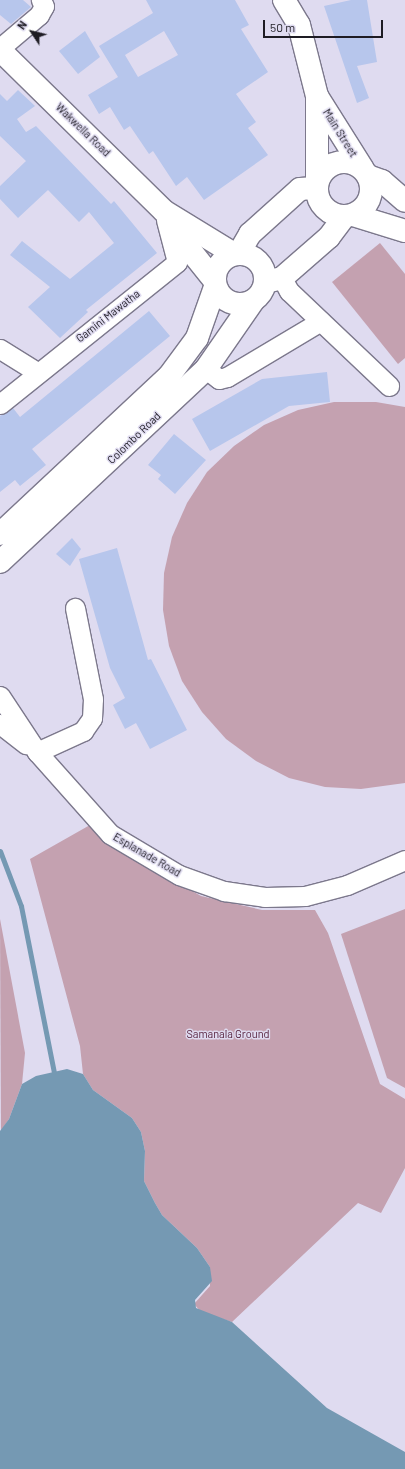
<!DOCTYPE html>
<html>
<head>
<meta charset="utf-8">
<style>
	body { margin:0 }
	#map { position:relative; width:405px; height:1469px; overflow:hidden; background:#dfdbf0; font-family:Barlow,sans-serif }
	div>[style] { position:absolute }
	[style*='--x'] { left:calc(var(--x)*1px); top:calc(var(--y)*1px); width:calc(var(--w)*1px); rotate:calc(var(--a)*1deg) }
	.green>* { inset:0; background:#c4a1b0 }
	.water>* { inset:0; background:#7599b3 }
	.stream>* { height:5px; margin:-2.5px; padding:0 2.5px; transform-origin:2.5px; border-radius:2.5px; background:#7599b3 }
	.building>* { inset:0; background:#b7c6ec }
	.roads { filter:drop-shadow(1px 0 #7c788c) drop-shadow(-1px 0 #7c788c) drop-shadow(0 1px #7c788c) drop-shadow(0 -1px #7c788c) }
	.minor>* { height:19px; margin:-9.5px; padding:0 9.5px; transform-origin:9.5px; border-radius:9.5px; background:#fff }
	.major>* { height:22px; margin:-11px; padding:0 11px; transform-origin:11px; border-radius:11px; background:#fff }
	.highway>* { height:22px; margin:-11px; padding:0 11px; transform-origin:11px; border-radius:11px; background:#fff }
	.highway>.ring { margin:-11px; padding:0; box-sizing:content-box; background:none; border:22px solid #fff; border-radius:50% }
	span { translate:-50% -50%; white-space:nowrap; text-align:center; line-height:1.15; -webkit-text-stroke:3px #dfdbf0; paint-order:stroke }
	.street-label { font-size:11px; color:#1e1c24 }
	.park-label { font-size:11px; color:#56213d }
	.north { position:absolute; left:12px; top:12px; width:40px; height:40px; -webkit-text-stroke:3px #dfdbf0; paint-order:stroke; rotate:305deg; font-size:11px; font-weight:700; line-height:16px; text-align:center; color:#1e1c24 }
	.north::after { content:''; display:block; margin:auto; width:14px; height:18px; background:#1e1c24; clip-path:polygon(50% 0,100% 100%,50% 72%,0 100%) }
	.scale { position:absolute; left:263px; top:20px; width:120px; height:18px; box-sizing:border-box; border:2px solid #1e1c24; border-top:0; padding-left:5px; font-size:12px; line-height:14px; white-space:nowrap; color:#1e1c24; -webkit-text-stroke:3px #dfdbf0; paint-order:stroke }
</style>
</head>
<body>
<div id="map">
	<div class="green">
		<i style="clip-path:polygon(380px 243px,405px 274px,405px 358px,398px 364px,332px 282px)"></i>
		<i style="clip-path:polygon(334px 402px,376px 402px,405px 407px,405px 783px,361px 789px,325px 787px,289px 778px,256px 761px,226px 739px,202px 712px,182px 681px,169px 646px,163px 610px,164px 573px,172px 537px,187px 503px,207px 472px,234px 446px,264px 425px,298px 410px)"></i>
		<i style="clip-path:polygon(90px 825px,148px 866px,201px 896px,262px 910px,315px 910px,328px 933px,380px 1084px,405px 1099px,405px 1168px,381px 1213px,358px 1203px,232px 1322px,201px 1312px,194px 1304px,210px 1286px,210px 1267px,197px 1248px,162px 1215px,155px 1203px,144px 1181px,145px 1151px,141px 1132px,132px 1118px,93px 1090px,83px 1074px,80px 1046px,30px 859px)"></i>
		<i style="clip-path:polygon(405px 909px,405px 1088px,387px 1078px,341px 934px)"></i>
		<i style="clip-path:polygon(0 919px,25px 1053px,22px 1084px,9px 1119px,1px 1131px)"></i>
	</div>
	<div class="water">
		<i style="clip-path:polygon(67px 1069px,83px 1074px,93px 1090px,132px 1118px,141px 1132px,145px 1151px,144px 1181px,155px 1203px,162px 1215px,197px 1248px,210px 1267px,212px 1281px,195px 1300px,196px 1308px,232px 1322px,327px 1408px,405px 1452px,405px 1469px,0 1469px,0 1131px,9px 1119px,22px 1084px,36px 1076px)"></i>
	</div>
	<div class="stream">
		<i style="--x:0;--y:851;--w:59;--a:69.1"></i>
		<i style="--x:21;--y:906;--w:169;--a:78.8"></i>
	</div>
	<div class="building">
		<i style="clip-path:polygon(0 0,23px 0,31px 7px,11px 24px,0 15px)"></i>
		<i style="clip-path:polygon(evenodd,146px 0,235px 0,249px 25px,241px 29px,268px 72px,236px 94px,256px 122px,248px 128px,268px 155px,204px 200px,187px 177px,176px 186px,153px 151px,149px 154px,130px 126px,124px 130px,110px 107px,99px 114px,88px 95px,118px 77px,99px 46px,153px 13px,146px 0,164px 31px,178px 55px,138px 77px,125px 55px,164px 31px)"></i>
		<i style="clip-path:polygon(351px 0,367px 0,377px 62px,357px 66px,369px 98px,357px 103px,324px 6px)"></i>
		<i style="clip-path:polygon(85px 31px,100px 57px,78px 74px,59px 51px)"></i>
		<i style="clip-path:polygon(18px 90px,35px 106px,17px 119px,26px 132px,36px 126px,111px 204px,114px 201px,157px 253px,86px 310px,88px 312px,60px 338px,28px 307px,50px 287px,10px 255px,22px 241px,70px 279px,114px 243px,89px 212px,79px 222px,48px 190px,18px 218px,0 199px,0 186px,26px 161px,0 136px,0 94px,7px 101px)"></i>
		<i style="clip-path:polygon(149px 311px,170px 336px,32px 449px,46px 465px,20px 486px,15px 480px,0 492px,0 416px,13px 408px,20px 417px)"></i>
		<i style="clip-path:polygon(327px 372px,330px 402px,289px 406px,210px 451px,192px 419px,262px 379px)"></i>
		<i style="clip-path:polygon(174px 434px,206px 460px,175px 494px,158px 479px,161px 475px,148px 465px)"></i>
		<i style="clip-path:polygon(72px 538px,81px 549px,70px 566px,56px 554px)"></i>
		<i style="clip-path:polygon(117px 548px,148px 660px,151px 659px,187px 730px,150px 749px,136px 723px,125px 729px,113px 705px,125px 698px,110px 668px,79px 559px)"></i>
	</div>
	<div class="roads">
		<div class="minor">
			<i style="--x:0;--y:48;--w:51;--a:-40.2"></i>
			<i style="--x:39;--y:15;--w:10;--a:-61"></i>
			<i style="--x:44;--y:6;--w:7;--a:-117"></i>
			<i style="--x:282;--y:278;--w:15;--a:62"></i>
			<i style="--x:289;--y:291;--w:138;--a:43.5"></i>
			<i style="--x:0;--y:349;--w:44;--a:31.9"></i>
			<i style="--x:206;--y:369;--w:16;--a:38"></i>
			<i style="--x:219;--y:379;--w:8;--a:-14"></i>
			<i style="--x:227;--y:377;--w:109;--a:-30.8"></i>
			<i style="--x:0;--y:404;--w:227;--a:-38.7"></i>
			<i style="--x:177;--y:262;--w:43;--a:-104.7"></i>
			<i style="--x:0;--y:696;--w:67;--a:56.5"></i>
			<i style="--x:37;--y:752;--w:110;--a:48.3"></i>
			<i style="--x:110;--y:834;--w:80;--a:30.7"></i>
			<i style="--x:179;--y:875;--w:48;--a:19.6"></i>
			<i style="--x:224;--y:891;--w:41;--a:8.3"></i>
			<i style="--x:265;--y:897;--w:40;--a:-1.4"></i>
			<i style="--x:305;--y:896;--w:43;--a:-14.7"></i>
			<i style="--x:347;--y:885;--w:63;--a:-23.3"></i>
			<i style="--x:0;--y:724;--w:33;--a:38"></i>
			<i style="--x:37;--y:752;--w:51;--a:-24.5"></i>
			<i style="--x:83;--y:731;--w:16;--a:-55"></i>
			<i style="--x:92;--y:718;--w:19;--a:-87"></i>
			<i style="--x:93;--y:699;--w:93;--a:-101.2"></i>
		</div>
		<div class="major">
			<i style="--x:0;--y:50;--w:230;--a:44.5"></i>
			<i style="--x:164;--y:211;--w:82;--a:31.6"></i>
			<i style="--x:368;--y:176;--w:15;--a:20"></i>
			<i style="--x:382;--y:181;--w:30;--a:41"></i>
			<i style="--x:167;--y:215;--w:29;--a:59"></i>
			<i style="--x:182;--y:240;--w:51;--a:51.3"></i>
			<i style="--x:353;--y:215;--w:54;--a:17.1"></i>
		</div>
		<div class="highway">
			<i style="--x:284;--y:0;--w:29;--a:59"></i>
			<i style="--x:299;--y:25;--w:73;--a:75.8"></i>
			<i style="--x:317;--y:96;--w:86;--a:57.8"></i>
			<i style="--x:317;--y:96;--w:86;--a:90"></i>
			<i class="ring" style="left:317px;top:162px;width:32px;height:32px"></i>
			<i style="--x:239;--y:253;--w:22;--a:-60"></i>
			<i style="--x:250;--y:234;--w:67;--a:-42"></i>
			<i style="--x:300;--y:189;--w:16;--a:-4"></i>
			<i class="ring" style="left:215px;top:254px;width:28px;height:28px"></i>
			<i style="--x:265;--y:282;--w:17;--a:-13"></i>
			<i style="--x:282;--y:278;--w:62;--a:-41.1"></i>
			<i style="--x:329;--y:237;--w:26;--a:-53"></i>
			<i style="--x:0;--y:534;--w:231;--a:-43.1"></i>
			<i style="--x:169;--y:376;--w:47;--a:-53.6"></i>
			<i style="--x:197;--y:338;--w:54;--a:-70.6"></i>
			<i style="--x:0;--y:562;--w:282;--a:-43.1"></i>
			<i style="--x:206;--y:369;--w:83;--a:-55.3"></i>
		</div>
	</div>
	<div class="street-label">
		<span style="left:83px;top:130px;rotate:44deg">Wakwella Road</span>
		<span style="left:340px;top:133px;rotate:58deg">Main Street</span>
		<span style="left:108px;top:316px;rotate:-38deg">Gamini Mawatha</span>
		<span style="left:134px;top:438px;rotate:-44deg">Colombo Road</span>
		<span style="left:147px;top:855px;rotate:30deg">Esplanade Road</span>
	</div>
	<div class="park-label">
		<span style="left:228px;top:1034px">Samanala Ground</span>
	</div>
	<div class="north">N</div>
	<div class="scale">50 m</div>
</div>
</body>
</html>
